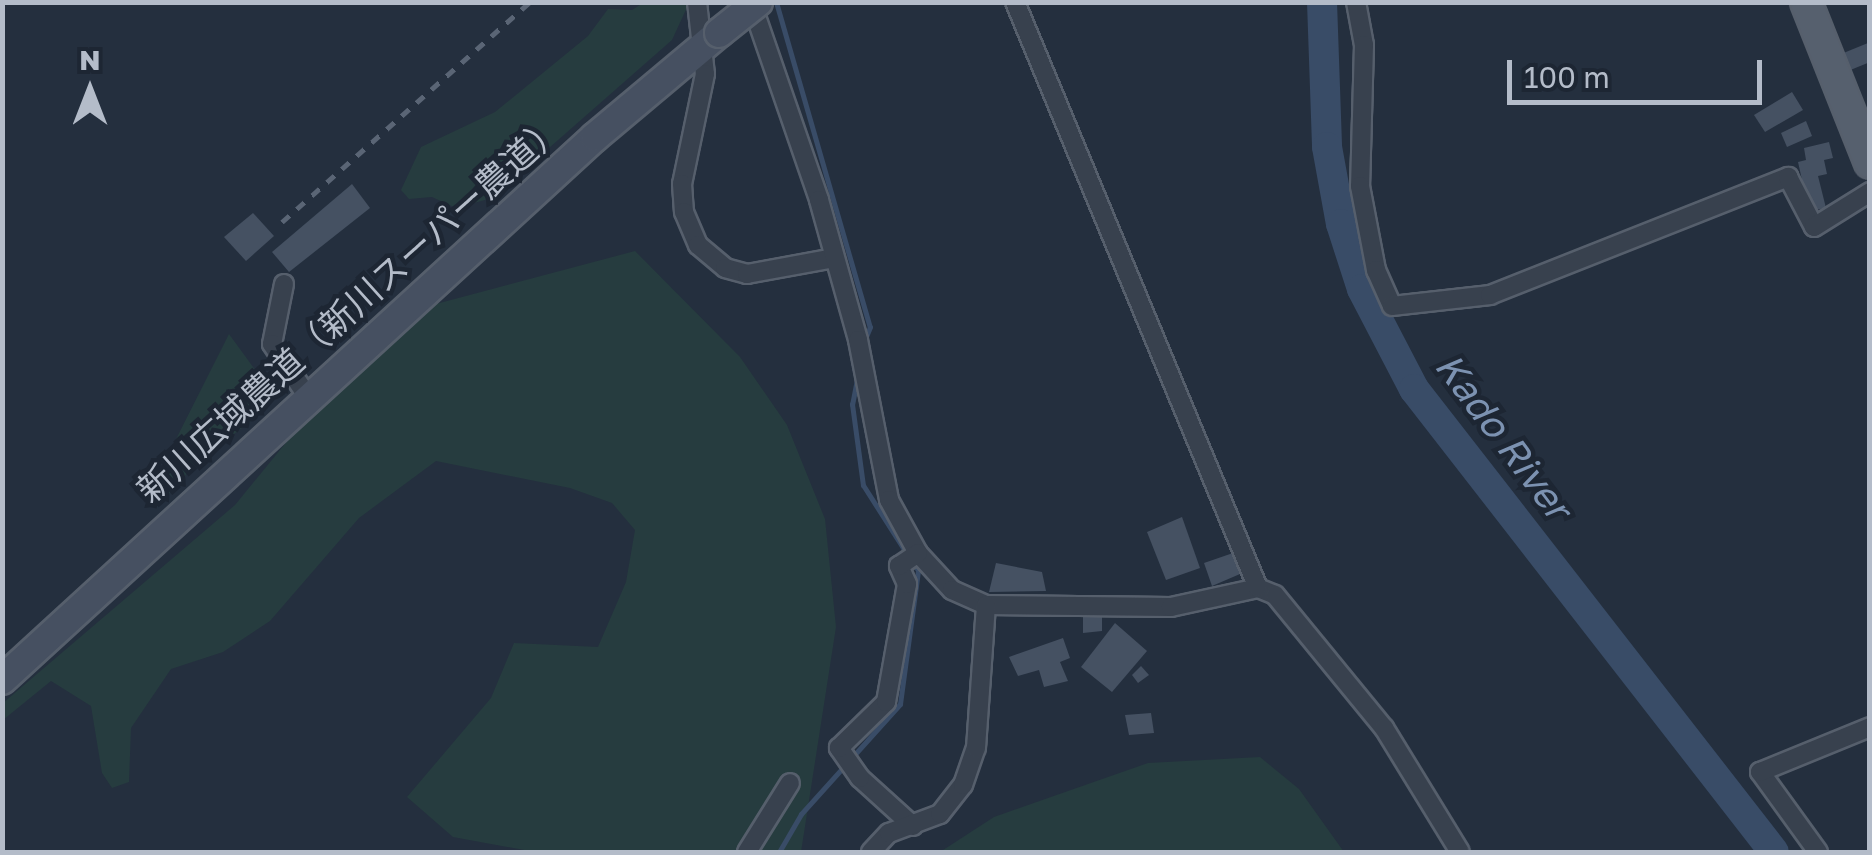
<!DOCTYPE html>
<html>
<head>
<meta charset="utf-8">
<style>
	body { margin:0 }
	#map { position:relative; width:1872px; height:855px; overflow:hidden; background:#242f3e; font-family:"Golos Text","Noto Sans JP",sans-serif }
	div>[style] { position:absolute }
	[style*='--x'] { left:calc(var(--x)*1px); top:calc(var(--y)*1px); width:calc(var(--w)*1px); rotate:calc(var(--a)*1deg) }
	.green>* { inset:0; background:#263c3f }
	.stream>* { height:5px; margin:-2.5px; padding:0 2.5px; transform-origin:2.5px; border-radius:2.5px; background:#394c67 }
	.river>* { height:30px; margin:-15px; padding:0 15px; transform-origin:15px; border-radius:15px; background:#394c67 }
	.building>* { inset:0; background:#455162 }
	.roads { filter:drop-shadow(2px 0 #565f6c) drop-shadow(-2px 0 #565f6c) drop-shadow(0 2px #565f6c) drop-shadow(0 -2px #565f6c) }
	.street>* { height:18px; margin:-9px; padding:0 9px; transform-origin:9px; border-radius:9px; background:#38414e }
	.secondary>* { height:28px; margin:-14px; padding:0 14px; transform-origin:14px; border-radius:14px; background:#465061 }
	.primary>* { height:30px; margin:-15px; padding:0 15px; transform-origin:15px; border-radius:15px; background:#56606e }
	.rail>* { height:5px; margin-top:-2.5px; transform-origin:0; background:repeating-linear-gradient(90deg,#5a6575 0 10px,transparent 0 20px) }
	.bridges { filter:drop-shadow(2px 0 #565f6c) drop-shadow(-2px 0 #565f6c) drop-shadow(0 2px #565f6c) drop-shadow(0 -2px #565f6c) }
	.secondary-bridge>* { height:28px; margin:-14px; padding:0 14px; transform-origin:14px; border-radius:14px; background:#465061 }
	span { translate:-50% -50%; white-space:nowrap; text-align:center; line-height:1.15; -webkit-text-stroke:9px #1d2633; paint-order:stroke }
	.street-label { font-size:35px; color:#b4bcc9 }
	.water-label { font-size:38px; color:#7c92b1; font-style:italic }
	.frame { position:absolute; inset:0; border:5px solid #b4bcc9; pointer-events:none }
	.north { position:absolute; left:40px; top:40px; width:100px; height:100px; -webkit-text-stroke:8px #1d2633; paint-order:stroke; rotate:0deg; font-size:28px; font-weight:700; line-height:40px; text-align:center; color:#b4bcc9 }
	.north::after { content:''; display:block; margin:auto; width:35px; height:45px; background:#b4bcc9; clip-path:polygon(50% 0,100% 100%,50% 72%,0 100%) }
	.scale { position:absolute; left:1507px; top:60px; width:255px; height:45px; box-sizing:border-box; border:5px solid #b4bcc9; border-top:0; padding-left:12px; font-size:30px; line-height:35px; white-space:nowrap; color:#b4bcc9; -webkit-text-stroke:8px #1d2633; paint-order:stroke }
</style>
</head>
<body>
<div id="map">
	<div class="green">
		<i style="clip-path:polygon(643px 3px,689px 3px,672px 40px,492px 198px,456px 208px,432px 197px,409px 199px,401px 190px,421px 147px,495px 112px,588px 36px,608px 9px,632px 10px)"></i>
		<i style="clip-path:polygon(635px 251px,740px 357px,787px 425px,825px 519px,836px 627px,801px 852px,535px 852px,453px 837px,407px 797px,491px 698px,514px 643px,598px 647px,626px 582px,635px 530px,612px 503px,570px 488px,436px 461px,359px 518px,270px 621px,223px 652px,171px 669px,131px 728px,129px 782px,112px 788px,102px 773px,91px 706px,51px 681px,3px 720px,3px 703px,235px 505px,325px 395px,436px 304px)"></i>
		<i style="clip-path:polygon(229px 334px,256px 371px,258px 416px,199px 460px,168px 495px,167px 457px)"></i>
		<i style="clip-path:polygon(1260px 757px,1299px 789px,1344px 852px,940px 852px,994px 817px,1148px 763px)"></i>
	</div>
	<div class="stream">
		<i style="--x:776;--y:2;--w:338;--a:73.9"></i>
		<i style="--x:870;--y:327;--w:13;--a:113"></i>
		<i style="--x:858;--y:374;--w:31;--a:101"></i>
		<i style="--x:852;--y:404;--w:82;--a:82.3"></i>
		<i style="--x:863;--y:485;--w:82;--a:57.5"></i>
		<i style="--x:779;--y:852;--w:44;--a:-59.9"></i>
		<i style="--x:801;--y:814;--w:148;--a:-48"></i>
		<i style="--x:900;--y:704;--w:135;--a:-82.3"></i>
		<i style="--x:918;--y:570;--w:9;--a:-126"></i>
	</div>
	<div class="river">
		<i style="--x:1322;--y:2;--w:145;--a:88"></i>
		<i style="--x:1327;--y:147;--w:78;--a:79.7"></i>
		<i style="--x:1341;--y:224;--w:68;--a:72.1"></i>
		<i style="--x:1362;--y:289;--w:113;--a:62.5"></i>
		<i style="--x:1414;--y:389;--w:586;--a:52.13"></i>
	</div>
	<div class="building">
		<i style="clip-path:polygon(1868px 43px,1870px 62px,1848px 71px,1841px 54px)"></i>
		<i style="clip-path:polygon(1792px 92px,1803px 110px,1765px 132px,1754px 115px)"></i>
		<i style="clip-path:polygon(1806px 121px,1812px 136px,1787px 147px,1781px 133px)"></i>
		<i style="clip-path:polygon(1829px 142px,1833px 158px,1824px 160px,1827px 174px,1818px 176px,1826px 208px,1809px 211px,1798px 162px,1806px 160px,1804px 148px)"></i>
		<i style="clip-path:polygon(352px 184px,370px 208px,289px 272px,272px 252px)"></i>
		<i style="clip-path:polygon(253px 213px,274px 236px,246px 261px,224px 237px)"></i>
		<i style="clip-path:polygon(1182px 517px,1200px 568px,1166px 580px,1147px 532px)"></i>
		<i style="clip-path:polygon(1233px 553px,1240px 574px,1212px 586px,1204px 563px)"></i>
		<i style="clip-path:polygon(996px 563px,1042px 572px,1046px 591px,989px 592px)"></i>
		<i style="clip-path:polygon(1083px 617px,1102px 617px,1102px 631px,1083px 633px)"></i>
		<i style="clip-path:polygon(1115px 623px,1147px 651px,1112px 692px,1081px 667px)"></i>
		<i style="clip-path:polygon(1063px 638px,1070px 658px,1060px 662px,1068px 681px,1044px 687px,1039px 670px,1018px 676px,1009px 657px)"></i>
		<i style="clip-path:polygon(1141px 666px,1149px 675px,1138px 683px,1132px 675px)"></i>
		<i style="clip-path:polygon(1151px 713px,1154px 733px,1129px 735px,1125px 715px)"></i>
	</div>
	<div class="roads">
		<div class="street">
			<i style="--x:697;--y:2;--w:72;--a:83.7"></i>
			<i style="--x:705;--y:74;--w:112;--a:101.8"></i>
			<i style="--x:682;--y:184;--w:28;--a:86"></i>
			<i style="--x:684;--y:212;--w:36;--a:67"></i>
			<i style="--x:698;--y:245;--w:35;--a:40"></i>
			<i style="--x:725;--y:268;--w:23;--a:15"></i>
			<i style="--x:747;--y:274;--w:88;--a:-10.4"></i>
			<i style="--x:751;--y:2;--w:209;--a:71"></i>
			<i style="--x:819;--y:200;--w:145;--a:74.4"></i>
			<i style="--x:858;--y:340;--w:163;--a:79"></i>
			<i style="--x:889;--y:500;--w:60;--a:61.3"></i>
			<i style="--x:918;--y:553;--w:50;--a:47.4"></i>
			<i style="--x:952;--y:590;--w:37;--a:24"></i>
			<i style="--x:986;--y:605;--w:185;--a:0.6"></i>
			<i style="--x:1171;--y:607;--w:89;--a:-12.3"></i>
			<i style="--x:1258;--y:588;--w:18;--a:22"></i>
			<i style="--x:1275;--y:595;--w:172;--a:50.7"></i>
			<i style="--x:1384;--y:728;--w:145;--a:58.5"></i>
			<i style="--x:1015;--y:2;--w:634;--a:67.48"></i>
			<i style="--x:1356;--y:2;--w:44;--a:79.5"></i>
			<i style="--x:1364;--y:45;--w:141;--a:91.6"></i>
			<i style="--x:1360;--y:186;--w:86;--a:79.2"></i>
			<i style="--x:1376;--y:270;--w:39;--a:66"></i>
			<i style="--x:1392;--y:306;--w:99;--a:-6.4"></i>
			<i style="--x:1490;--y:295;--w:321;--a:-21.6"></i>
			<i style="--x:1788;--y:177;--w:56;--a:62.5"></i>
			<i style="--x:1814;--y:227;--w:66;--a:-32"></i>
			<i style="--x:284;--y:284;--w:61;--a:101.3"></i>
			<i style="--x:272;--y:344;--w:64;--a:55.8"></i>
			<i style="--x:913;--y:826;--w:72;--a:-137.8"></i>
			<i style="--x:860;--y:778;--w:37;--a:-125"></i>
			<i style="--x:839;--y:748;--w:66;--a:-44.4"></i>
			<i style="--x:886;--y:702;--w:120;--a:-79.9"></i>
			<i style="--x:907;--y:584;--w:20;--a:-114"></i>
			<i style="--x:899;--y:566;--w:23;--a:-34"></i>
			<i style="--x:747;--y:852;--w:81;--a:-58.1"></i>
			<i style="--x:871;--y:852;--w:26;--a:-47"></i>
			<i style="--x:889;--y:833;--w:54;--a:-20.4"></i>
			<i style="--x:940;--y:814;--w:37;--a:-52"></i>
			<i style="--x:963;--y:785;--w:39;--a:-71"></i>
			<i style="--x:976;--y:748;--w:143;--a:-86"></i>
			<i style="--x:1818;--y:852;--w:99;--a:-125.9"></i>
			<i style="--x:1760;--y:772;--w:119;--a:-22.2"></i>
		</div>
		<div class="secondary">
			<i style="--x:2;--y:680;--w:804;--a:-42.48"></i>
			<i style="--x:595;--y:137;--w:162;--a:-40"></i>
		</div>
		<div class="primary">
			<i style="--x:1806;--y:2;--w:173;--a:68.3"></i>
		</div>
	</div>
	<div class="rail">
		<i style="--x:282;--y:222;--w:332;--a:-41.6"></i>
	</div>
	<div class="bridges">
		<div class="secondary-bridge">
			<i style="--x:719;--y:33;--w:50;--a:-38.5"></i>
		</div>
	</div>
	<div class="street-label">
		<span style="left:350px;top:308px;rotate:-42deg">新川広域農道（新川スーパー農道）</span>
	</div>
	<div class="water-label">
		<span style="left:1504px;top:436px;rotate:53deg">Kado River</span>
	</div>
	<div class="frame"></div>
	<div class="north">N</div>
	<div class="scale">100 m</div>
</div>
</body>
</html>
